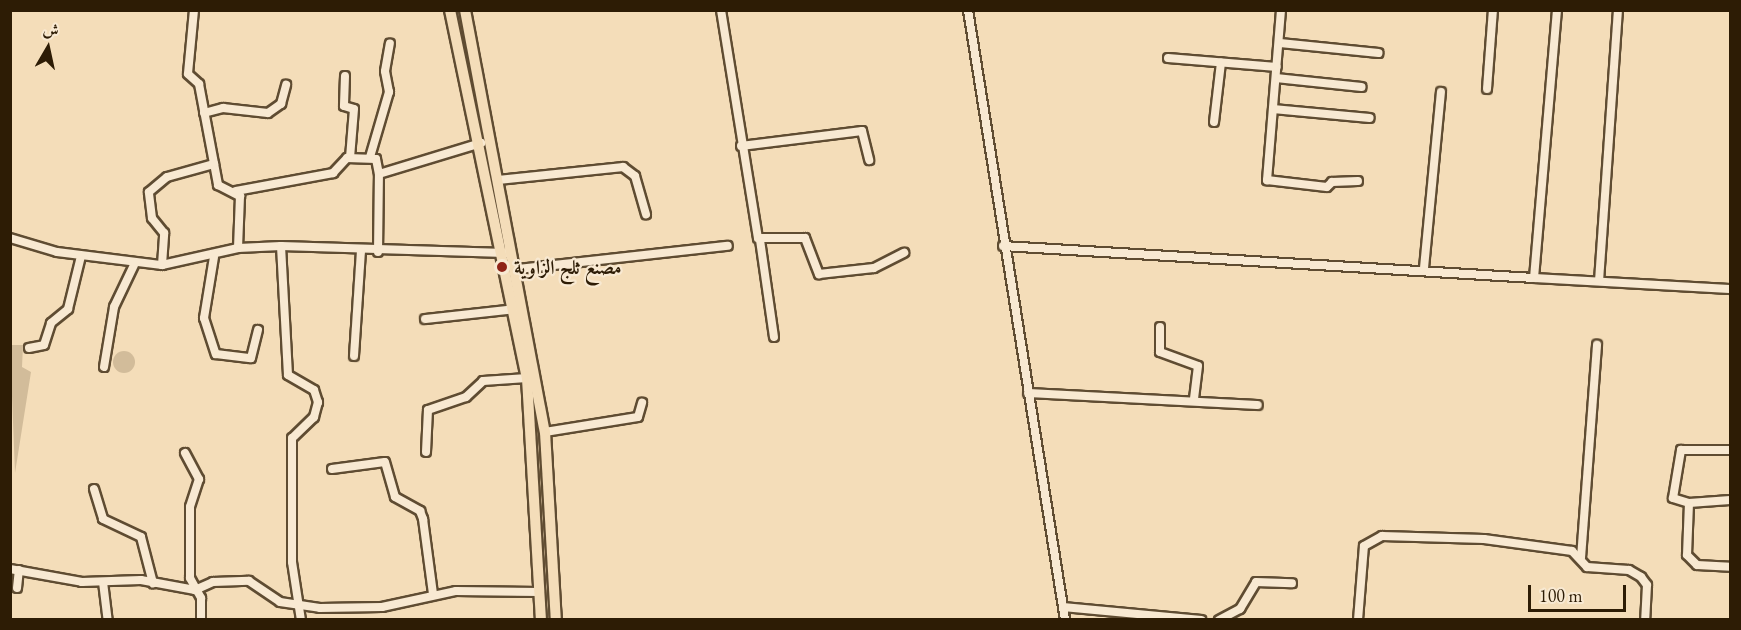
<!DOCTYPE html>
<html>
<head>
<meta charset="utf-8">
<style>
	body { margin:0 }
	#map { position:relative; width:1741px; height:630px; overflow:hidden; background:#f4ddb9; font-family:"EB Garamond",Amiri,serif }
	div>[style] { position:absolute }
	[style*='--x'] { left:calc(var(--x)*1px); top:calc(var(--y)*1px); width:calc(var(--w)*1px); rotate:calc(var(--a)*1deg) }
	.green>* { inset:0; background:#d2bc9a }
	.round { border-radius:50% }
	.roads { filter:drop-shadow(2px 0 #5f4c32) drop-shadow(-2px 0 #5f4c32) drop-shadow(0 2px #5f4c32) drop-shadow(0 -2px #5f4c32) }
	.minor>* { height:8px; margin:-4px; padding:0 4px; transform-origin:4px; border-radius:4px; background:#f8e9d2 }
	.major>* { height:10px; margin:-5px; padding:0 5px; transform-origin:5px; border-radius:5px; background:#f4ddb9 }
	.dots>* { width:16px; height:16px; translate:-50% -50%; box-sizing:border-box; border:3px solid #f8e9d2; border-radius:50% }
	span { translate:-50% -50%; white-space:nowrap; text-align:center; line-height:1.15; -webkit-text-stroke:4.5px #f8e9d2; paint-order:stroke }
	.poi-label { font-size:20px; color:#2d1c05; font-weight:700 }
	.left { translate:0 -50%; text-align:left }
	.frame { position:absolute; inset:0; border:12px solid #2d1c05; pointer-events:none }
	.north { position:absolute; left:18px; top:18px; width:60px; height:60px; -webkit-text-stroke:4px #f8e9d2; paint-order:stroke; rotate:9deg; font-size:16px; font-weight:700; line-height:24px; text-align:center; color:#2d1c05 }
	.north::after { content:''; display:block; margin:auto; width:21px; height:27px; background:#2d1c05; clip-path:polygon(50% 0,100% 100%,50% 72%,0 100%) }
	.scale { position:absolute; left:1528px; top:585px; width:98px; height:27px; box-sizing:border-box; border:3px solid #2d1c05; border-top:0; padding-left:8px; font-size:18px; line-height:21px; white-space:nowrap; color:#2d1c05; -webkit-text-stroke:4px #f8e9d2; paint-order:stroke }
</style>
</head>
<body>
<div id="map">
	<div class="green">
		<i style="clip-path:polygon(10px 345px,23px 345px,22px 367px,31px 372px,15px 473px)"></i>
		<i class="round" style="left:113px;top:351px;width:22px;height:22px"></i>
	</div>
	<div class="roads">
		<div class="minor">
			<i style="--x:194;--y:10;--w:64;--a:95.4"></i>
			<i style="--x:188;--y:74;--w:15;--a:42"></i>
			<i style="--x:199;--y:84;--w:103;--a:79.3"></i>
			<i style="--x:218;--y:185;--w:25;--a:27"></i>
			<i style="--x:240;--y:196;--w:52;--a:92.2"></i>
			<i style="--x:721;--y:10;--w:231;--a:80.8"></i>
			<i style="--x:758;--y:238;--w:47;--a:0"></i>
			<i style="--x:805;--y:238;--w:39;--a:69"></i>
			<i style="--x:819;--y:274;--w:55;--a:-6.2"></i>
			<i style="--x:874;--y:268;--w:34;--a:-27"></i>
			<i style="--x:968;--y:10;--w:618;--a:80.96"></i>
			<i style="--x:1281;--y:10;--w:171;--a:94.7"></i>
			<i style="--x:1267;--y:180;--w:60;--a:6.7"></i>
			<i style="--x:1327;--y:187;--w:7;--a:-45"></i>
			<i style="--x:1332;--y:182;--w:26;--a:-2"></i>
			<i style="--x:1280;--y:43;--w:99;--a:5.8"></i>
			<i style="--x:1168;--y:58;--w:109;--a:4.7"></i>
			<i style="--x:345;--y:76;--w:30;--a:92"></i>
			<i style="--x:344;--y:106;--w:10;--a:17"></i>
			<i style="--x:354;--y:109;--w:49;--a:94.7"></i>
			<i style="--x:1276;--y:78;--w:86;--a:6"></i>
			<i style="--x:1487;--y:89;--w:79;--a:-85.7"></i>
			<i style="--x:1273;--y:109;--w:97;--a:5.3"></i>
			<i style="--x:204;--y:113;--w:20;--a:-15"></i>
			<i style="--x:223;--y:108;--w:45;--a:6.3"></i>
			<i style="--x:268;--y:113;--w:16;--a:-35"></i>
			<i style="--x:281;--y:104;--w:20;--a:-75"></i>
			<i style="--x:1214;--y:122;--w:60;--a:-83.3"></i>
			<i style="--x:741;--y:146;--w:122;--a:-7.1"></i>
			<i style="--x:862;--y:131;--w:30;--a:76"></i>
			<i style="--x:370;--y:157;--w:68;--a:-73.7"></i>
			<i style="--x:389;--y:92;--w:21;--a:-101"></i>
			<i style="--x:385;--y:71;--w:28;--a:-80"></i>
			<i style="--x:498;--y:180;--w:126;--a:-5.9"></i>
			<i style="--x:623;--y:167;--w:15;--a:37"></i>
			<i style="--x:635;--y:176;--w:40;--a:74"></i>
			<i style="--x:236;--y:191;--w:99;--a:-10.5"></i>
			<i style="--x:333;--y:173;--w:21;--a:-47"></i>
			<i style="--x:347;--y:158;--w:29;--a:2"></i>
			<i style="--x:376;--y:159;--w:15;--a:79"></i>
			<i style="--x:10;--y:238;--w:49;--a:16.6"></i>
			<i style="--x:57;--y:252;--w:106;--a:7.1"></i>
			<i style="--x:162;--y:265;--w:78;--a:-12.6"></i>
			<i style="--x:238;--y:248;--w:43;--a:-2.7"></i>
			<i style="--x:281;--y:246;--w:224;--a:1.8"></i>
			<i style="--x:760;--y:240;--w:98;--a:81.8"></i>
			<i style="--x:281;--y:246;--w:129;--a:86.9"></i>
			<i style="--x:288;--y:375;--w:30;--a:30"></i>
			<i style="--x:314;--y:390;--w:13;--a:72"></i>
			<i style="--x:318;--y:402;--w:16;--a:105"></i>
			<i style="--x:314;--y:417;--w:30;--a:136"></i>
			<i style="--x:292;--y:438;--w:124;--a:90"></i>
			<i style="--x:292;--y:562;--w:59;--a:81.2"></i>
			<i style="--x:1003;--y:246;--w:532;--a:3.45"></i>
			<i style="--x:1534;--y:278;--w:269;--a:-85.1"></i>
			<i style="--x:378;--y:252;--w:78;--a:-89.3"></i>
			<i style="--x:379;--y:174;--w:107;--a:-16.9"></i>
			<i style="--x:214;--y:257;--w:62;--a:99.3"></i>
			<i style="--x:204;--y:318;--w:38;--a:72"></i>
			<i style="--x:216;--y:354;--w:35;--a:7"></i>
			<i style="--x:251;--y:358;--w:29;--a:-76"></i>
			<i style="--x:162;--y:265;--w:32;--a:-86"></i>
			<i style="--x:164;--y:233;--w:19;--a:-129"></i>
			<i style="--x:152;--y:218;--w:26;--a:-97"></i>
			<i style="--x:149;--y:192;--w:23;--a:-40"></i>
			<i style="--x:167;--y:177;--w:49;--a:-15.5"></i>
			<i style="--x:1424;--y:268;--w:177;--a:-84.5"></i>
			<i style="--x:518;--y:269;--w:211;--a:-6.3"></i>
			<i style="--x:1534;--y:278;--w:196;--a:3.2"></i>
			<i style="--x:1599;--y:281;--w:272;--a:-86"></i>
			<i style="--x:425;--y:319;--w:92;--a:-6.3"></i>
			<i style="--x:1160;--y:327;--w:25;--a:90"></i>
			<i style="--x:1160;--y:352;--w:40;--a:20.2"></i>
			<i style="--x:1198;--y:366;--w:35;--a:97"></i>
			<i style="--x:29;--y:348;--w:15;--a:-11"></i>
			<i style="--x:44;--y:345;--w:23;--a:-72"></i>
			<i style="--x:51;--y:323;--w:22;--a:-39"></i>
			<i style="--x:68;--y:309;--w:55;--a:-76.2"></i>
			<i style="--x:354;--y:356;--w:105;--a:-86.2"></i>
			<i style="--x:104;--y:367;--w:61;--a:-80.5"></i>
			<i style="--x:114;--y:307;--w:49;--a:-64.5"></i>
			<i style="--x:1028;--y:393;--w:230;--a:3"></i>
			<i style="--x:545;--y:432;--w:94;--a:-9.2"></i>
			<i style="--x:638;--y:417;--w:15;--a:-74"></i>
			<i style="--x:426;--y:452;--w:42;--a:-87.3"></i>
			<i style="--x:428;--y:410;--w:40;--a:-18.9"></i>
			<i style="--x:466;--y:397;--w:23;--a:-43"></i>
			<i style="--x:483;--y:381;--w:44;--a:-3.9"></i>
			<i style="--x:185;--y:453;--w:30;--a:62"></i>
			<i style="--x:199;--y:479;--w:29;--a:108"></i>
			<i style="--x:190;--y:507;--w:71;--a:90"></i>
			<i style="--x:190;--y:578;--w:23;--a:61"></i>
			<i style="--x:201;--y:598;--w:22;--a:90"></i>
			<i style="--x:332;--y:469;--w:53;--a:-7.5"></i>
			<i style="--x:385;--y:462;--w:36;--a:74"></i>
			<i style="--x:395;--y:497;--w:29;--a:29"></i>
			<i style="--x:420;--y:511;--w:9;--a:69"></i>
			<i style="--x:423;--y:519;--w:76;--a:82.4"></i>
			<i style="--x:94;--y:489;--w:31;--a:73"></i>
			<i style="--x:103;--y:519;--w:42;--a:25.3"></i>
			<i style="--x:141;--y:537;--w:48;--a:75.4"></i>
			<i style="--x:1730;--y:500;--w:41;--a:175.8"></i>
			<i style="--x:1689;--y:503;--w:52;--a:92.2"></i>
			<i style="--x:1687;--y:555;--w:14;--a:45"></i>
			<i style="--x:1697;--y:565;--w:33;--a:3"></i>
			<i style="--x:1689;--y:503;--w:17;--a:-163"></i>
			<i style="--x:1673;--y:498;--w:49;--a:-80.5"></i>
			<i style="--x:1681;--y:450;--w:49;--a:0"></i>
			<i style="--x:1581;--y:558;--w:214;--a:-85.7"></i>
			<i style="--x:10;--y:569;--w:73;--a:10.2"></i>
			<i style="--x:82;--y:582;--w:59;--a:-1.9"></i>
			<i style="--x:141;--y:580;--w:55;--a:10.5"></i>
			<i style="--x:195;--y:590;--w:20;--a:-24"></i>
			<i style="--x:213;--y:582;--w:36;--a:-2"></i>
			<i style="--x:249;--y:581;--w:37;--a:34"></i>
			<i style="--x:280;--y:602;--w:40;--a:8.5"></i>
			<i style="--x:320;--y:608;--w:62;--a:-0.9"></i>
			<i style="--x:382;--y:607;--w:76;--a:-12.2"></i>
			<i style="--x:456;--y:591;--w:84;--a:0.7"></i>
			<i style="--x:103;--y:582;--w:38;--a:83"></i>
			<i style="--x:17;--y:588;--w:18;--a:-84"></i>
			<i style="--x:1063;--y:607;--w:139;--a:5.4"></i>
			<i style="--x:1219;--y:620;--w:24;--a:-28"></i>
			<i style="--x:1240;--y:609;--w:31;--a:-59"></i>
			<i style="--x:1256;--y:582;--w:36;--a:2"></i>
			<i style="--x:1358;--y:620;--w:74;--a:-85.4"></i>
			<i style="--x:1364;--y:546;--w:21;--a:-29"></i>
			<i style="--x:1382;--y:536;--w:102;--a:1.7"></i>
			<i style="--x:1484;--y:539;--w:89;--a:7.8"></i>
			<i style="--x:1572;--y:551;--w:22;--a:47"></i>
			<i style="--x:1587;--y:567;--w:42;--a:4.1"></i>
			<i style="--x:1629;--y:570;--w:14;--a:30"></i>
			<i style="--x:1641;--y:577;--w:10;--a:53"></i>
			<i style="--x:1647;--y:585;--w:35;--a:93"></i>
		</div>
		<div class="major">
			<i style="--x:450;--y:10;--w:376;--a:78.2"></i>
			<i style="--x:527;--y:378;--w:242;--a:86.7"></i>
			<i style="--x:465;--y:10;--w:430;--a:79.3"></i>
			<i style="--x:545;--y:432;--w:188;--a:86.7"></i>
		</div>
	</div>
	<div class="dots">
		<i style="left:502px;top:267px;background:#8f2418"></i>
	</div>
	<div class="poi-label">
		<span class="left" style="left:514px;top:267px">مصنع ثلج الزاوية</span>
	</div>
	<div class="frame"></div>
	<div class="north">ش</div>
	<div class="scale">100 m</div>
</div>
</body>
</html>
